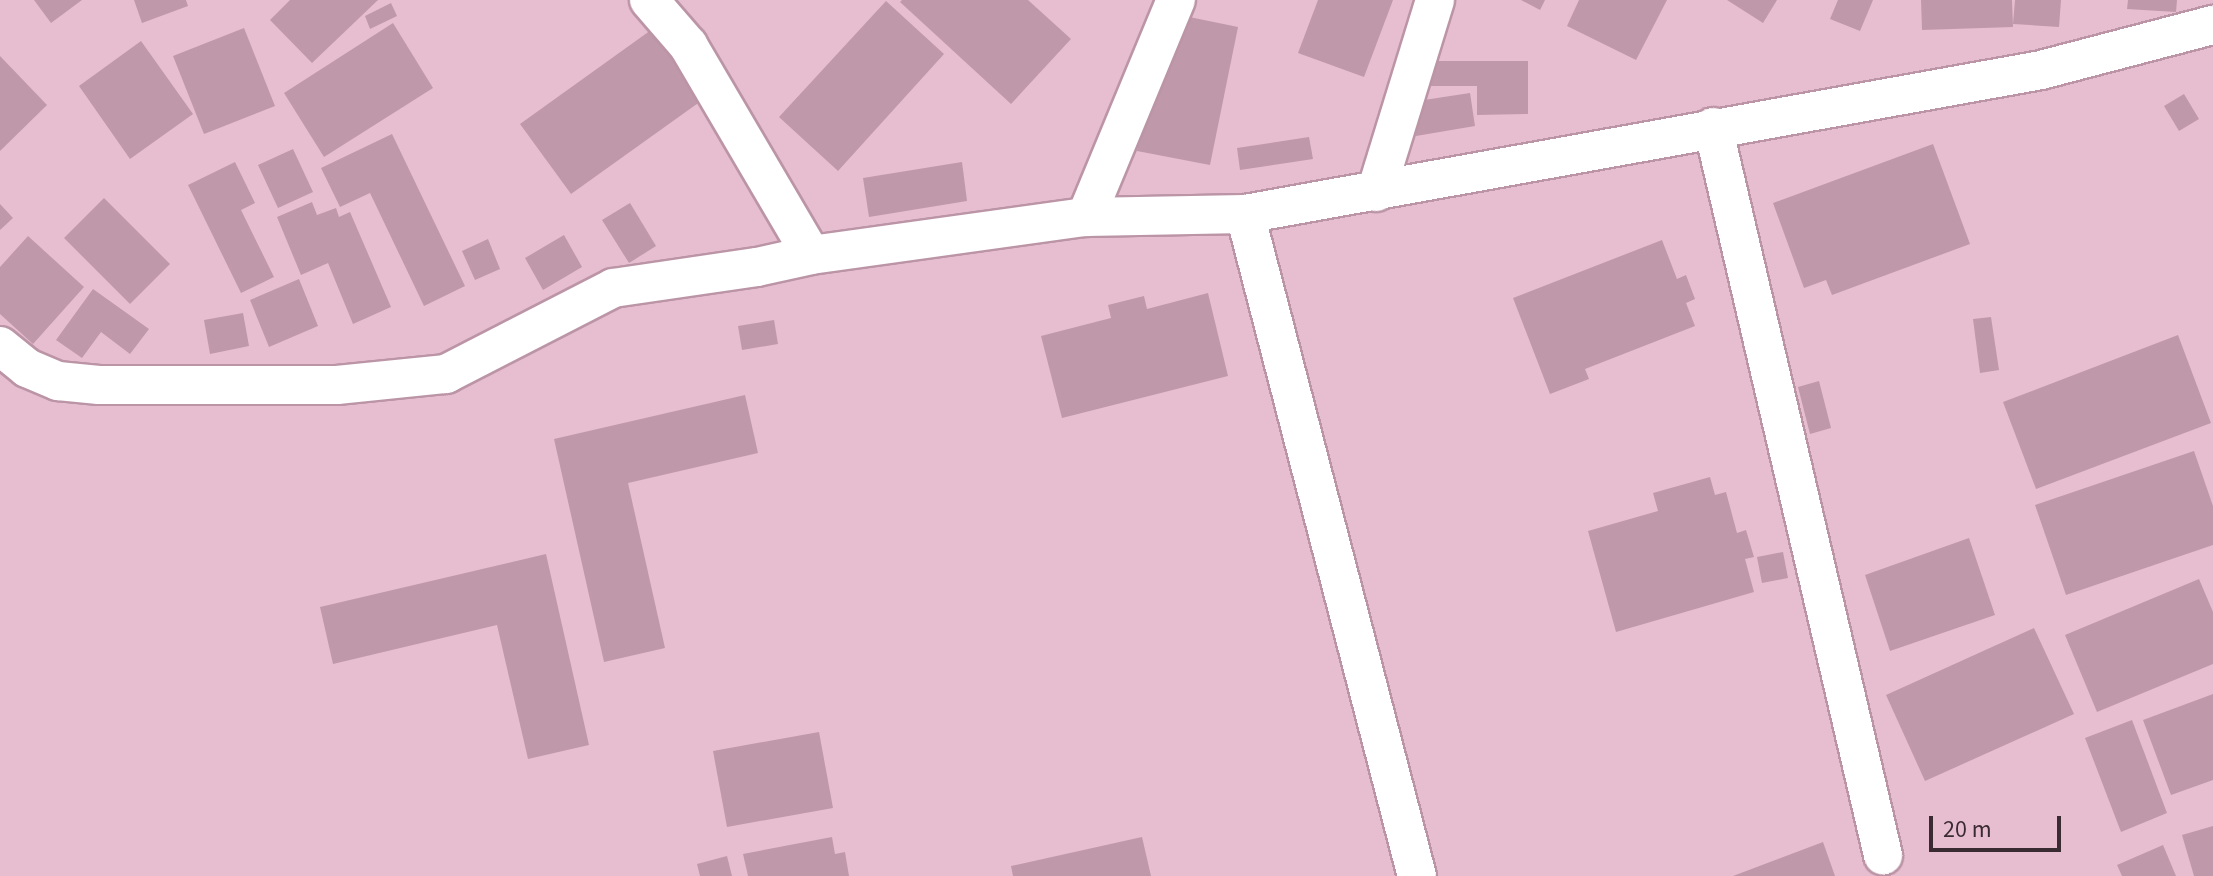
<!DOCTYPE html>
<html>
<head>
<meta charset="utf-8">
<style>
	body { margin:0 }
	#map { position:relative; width:2213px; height:876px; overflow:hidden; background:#e7bed0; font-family:"Source Sans 3",sans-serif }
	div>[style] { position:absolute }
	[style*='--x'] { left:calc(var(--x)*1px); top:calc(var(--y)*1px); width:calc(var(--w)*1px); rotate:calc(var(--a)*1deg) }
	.building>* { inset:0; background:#bf98a9 }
	.roads { filter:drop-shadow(2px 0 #bb95a6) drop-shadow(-2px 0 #bb95a6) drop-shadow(0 2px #bb95a6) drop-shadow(0 -2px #bb95a6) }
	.street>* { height:38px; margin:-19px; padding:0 19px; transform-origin:19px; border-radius:19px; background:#fff }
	span { translate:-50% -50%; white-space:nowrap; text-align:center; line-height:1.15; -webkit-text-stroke:6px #e7bed0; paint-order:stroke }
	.scale { position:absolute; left:1929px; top:816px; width:132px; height:36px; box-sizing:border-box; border:4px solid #3a2a31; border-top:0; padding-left:10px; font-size:24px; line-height:28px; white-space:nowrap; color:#3a2a31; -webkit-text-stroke:6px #e7bed0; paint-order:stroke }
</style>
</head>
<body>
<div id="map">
	<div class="building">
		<i style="clip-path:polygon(34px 0,82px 0,51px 23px)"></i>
		<i style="clip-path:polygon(134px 0,186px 0,188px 6px,142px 23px)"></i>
		<i style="clip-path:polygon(290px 0,378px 0,312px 63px,270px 20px)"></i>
		<i style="clip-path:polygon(902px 0,1028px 0,1071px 39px,1011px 104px,900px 2px)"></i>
		<i style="clip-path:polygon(1318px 0,1393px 0,1364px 77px,1298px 53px)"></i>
		<i style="clip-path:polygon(1521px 0,1545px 0,1540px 10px)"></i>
		<i style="clip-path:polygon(1579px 0,1667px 0,1636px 60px,1567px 26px)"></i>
		<i style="clip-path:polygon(1727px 0,1777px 0,1763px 23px)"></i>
		<i style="clip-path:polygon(1838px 0,1873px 0,1860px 31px,1830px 19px)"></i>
		<i style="clip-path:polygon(1921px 0,2012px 0,2013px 27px,1922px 30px)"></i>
		<i style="clip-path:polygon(2015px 0,2061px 0,2059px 27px,2013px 24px)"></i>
		<i style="clip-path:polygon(2128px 0,2177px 0,2176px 12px,2127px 9px)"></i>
		<i style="clip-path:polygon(886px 1px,944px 54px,838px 171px,779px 117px)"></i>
		<i style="clip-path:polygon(391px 3px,397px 16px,370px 29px,365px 16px)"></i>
		<i style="clip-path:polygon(1165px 12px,1238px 27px,1210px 165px,1137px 151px)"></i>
		<i style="clip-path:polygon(393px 23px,433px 88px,324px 157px,284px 93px)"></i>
		<i style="clip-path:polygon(658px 25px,708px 96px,571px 194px,520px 124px)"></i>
		<i style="clip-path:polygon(244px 28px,275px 106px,204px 134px,173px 56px)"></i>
		<i style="clip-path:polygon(141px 41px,193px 114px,130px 159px,79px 86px)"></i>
		<i style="clip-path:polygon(0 56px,47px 105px,0 151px)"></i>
		<i style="clip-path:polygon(1430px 61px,1528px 61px,1528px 114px,1477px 115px,1477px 86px,1430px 86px)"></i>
		<i style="clip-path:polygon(1470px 93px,1475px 126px,1416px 136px,1411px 102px)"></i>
		<i style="clip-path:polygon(2184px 94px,2199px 119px,2179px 131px,2164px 106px)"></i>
		<i style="clip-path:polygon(392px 134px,465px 286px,424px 306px,370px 193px,340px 207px,321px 168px)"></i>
		<i style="clip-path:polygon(1309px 137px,1313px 159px,1240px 170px,1237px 148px)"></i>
		<i style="clip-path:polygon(1933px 144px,1970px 244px,1832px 295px,1826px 280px,1804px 288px,1773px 203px)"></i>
		<i style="clip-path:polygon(293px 149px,313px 192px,278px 208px,258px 165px)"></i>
		<i style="clip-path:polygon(235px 162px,255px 203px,241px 210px,274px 277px,241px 293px,188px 185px)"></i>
		<i style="clip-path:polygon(962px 162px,967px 201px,869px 217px,863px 178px)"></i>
		<i style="clip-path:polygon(104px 198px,170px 264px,130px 304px,64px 238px)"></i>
		<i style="clip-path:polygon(312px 202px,317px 215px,336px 208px,339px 217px,350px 212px,391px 307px,353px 324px,328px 263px,301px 275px,277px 217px)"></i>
		<i style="clip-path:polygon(630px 203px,656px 246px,629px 263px,602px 220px)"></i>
		<i style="clip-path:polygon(0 204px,13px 218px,0 230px)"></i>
		<i style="clip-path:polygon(564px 235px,582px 267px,543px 290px,525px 258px)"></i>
		<i style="clip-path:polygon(28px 236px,84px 287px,33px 344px,0 314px,0 267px)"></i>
		<i style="clip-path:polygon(488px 239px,500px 269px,475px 280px,462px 251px)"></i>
		<i style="clip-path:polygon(1662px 240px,1677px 279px,1686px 275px,1695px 299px,1686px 303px,1695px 326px,1585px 369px,1589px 379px,1550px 394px,1513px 298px)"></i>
		<i style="clip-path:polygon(299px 279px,318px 326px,269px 347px,250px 300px)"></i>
		<i style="clip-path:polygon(93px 289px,149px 329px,130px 354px,101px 332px,82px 358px,56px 340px)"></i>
		<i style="clip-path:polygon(1208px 293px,1228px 376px,1062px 418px,1041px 336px,1111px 318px,1108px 305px,1144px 296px,1147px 309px)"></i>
		<i style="clip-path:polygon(243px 313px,249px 346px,210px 354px,204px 320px)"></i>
		<i style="clip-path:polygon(1991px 317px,1999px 370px,1980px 373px,1973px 319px)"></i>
		<i style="clip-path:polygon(774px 320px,778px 344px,742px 350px,738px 326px)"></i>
		<i style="clip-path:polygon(2178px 335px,2211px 423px,2036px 489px,2003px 402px)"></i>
		<i style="clip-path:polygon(1819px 381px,1831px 428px,1810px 434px,1798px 387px)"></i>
		<i style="clip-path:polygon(745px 395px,758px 453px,628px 483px,665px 648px,604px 662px,554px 439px)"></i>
		<i style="clip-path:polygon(2194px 451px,2213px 506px,2213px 545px,2066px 595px,2035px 505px)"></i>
		<i style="clip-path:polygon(1710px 477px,1715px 495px,1726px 492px,1737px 533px,1746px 530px,1754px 557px,1745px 559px,1754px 592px,1616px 632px,1588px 531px,1658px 511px,1653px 493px)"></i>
		<i style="clip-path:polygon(1969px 538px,1995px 615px,1890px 651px,1865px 575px)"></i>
		<i style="clip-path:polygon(1783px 552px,1788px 578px,1762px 583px,1757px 557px)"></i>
		<i style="clip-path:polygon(546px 554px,589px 745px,528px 759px,497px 625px,333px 664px,320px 607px)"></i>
		<i style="clip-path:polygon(2199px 579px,2213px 612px,2213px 664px,2097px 712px,2065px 635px)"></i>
		<i style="clip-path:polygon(2034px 628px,2074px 714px,1925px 781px,1886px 695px)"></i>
		<i style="clip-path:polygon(2213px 694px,2213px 780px,2171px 795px,2143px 720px)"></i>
		<i style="clip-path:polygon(2132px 720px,2167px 813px,2121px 832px,2085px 738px)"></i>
		<i style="clip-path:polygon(819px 732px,833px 808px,727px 827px,713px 751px)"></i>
		<i style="clip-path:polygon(2213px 826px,2213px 876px,2194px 876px,2182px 835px)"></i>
		<i style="clip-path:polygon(832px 837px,835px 854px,845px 852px,849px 876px,748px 876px,743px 854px)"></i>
		<i style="clip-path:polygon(1142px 837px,1151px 876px,1013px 876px,1011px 866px)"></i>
		<i style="clip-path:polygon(1823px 842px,1835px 876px,1733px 876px)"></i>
		<i style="clip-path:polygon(2163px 845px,2176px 876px,2122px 876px,2117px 865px)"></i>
		<i style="clip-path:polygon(727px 856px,732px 876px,700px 876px,697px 864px)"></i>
	</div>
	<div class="roads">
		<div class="street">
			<i style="--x:649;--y:0;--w:60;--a:49.1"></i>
			<i style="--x:688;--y:45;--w:243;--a:59.6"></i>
			<i style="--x:1713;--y:127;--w:748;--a:76.86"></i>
			<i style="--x:1376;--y:192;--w:201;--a:-72.9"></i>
			<i style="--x:1245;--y:214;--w:684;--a:75.44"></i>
			<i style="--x:1086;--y:217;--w:235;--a:-67.5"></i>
			<i style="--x:0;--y:346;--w:35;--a:39"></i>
			<i style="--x:27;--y:368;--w:34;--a:23"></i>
			<i style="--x:58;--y:381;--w:41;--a:5.6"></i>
			<i style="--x:99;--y:385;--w:238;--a:0"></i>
			<i style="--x:337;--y:385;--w:110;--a:-5.8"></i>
			<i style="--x:446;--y:374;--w:188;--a:-27.2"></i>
			<i style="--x:613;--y:288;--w:146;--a:-8.3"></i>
			<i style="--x:757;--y:267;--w:55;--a:-12.5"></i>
			<i style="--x:811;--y:255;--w:278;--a:-7.9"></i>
			<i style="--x:1086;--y:217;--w:159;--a:-1.1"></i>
			<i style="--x:1245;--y:214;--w:809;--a:-10.25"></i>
			<i style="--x:2041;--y:70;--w:178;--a:-14.7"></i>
		</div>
	</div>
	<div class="scale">20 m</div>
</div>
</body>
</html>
